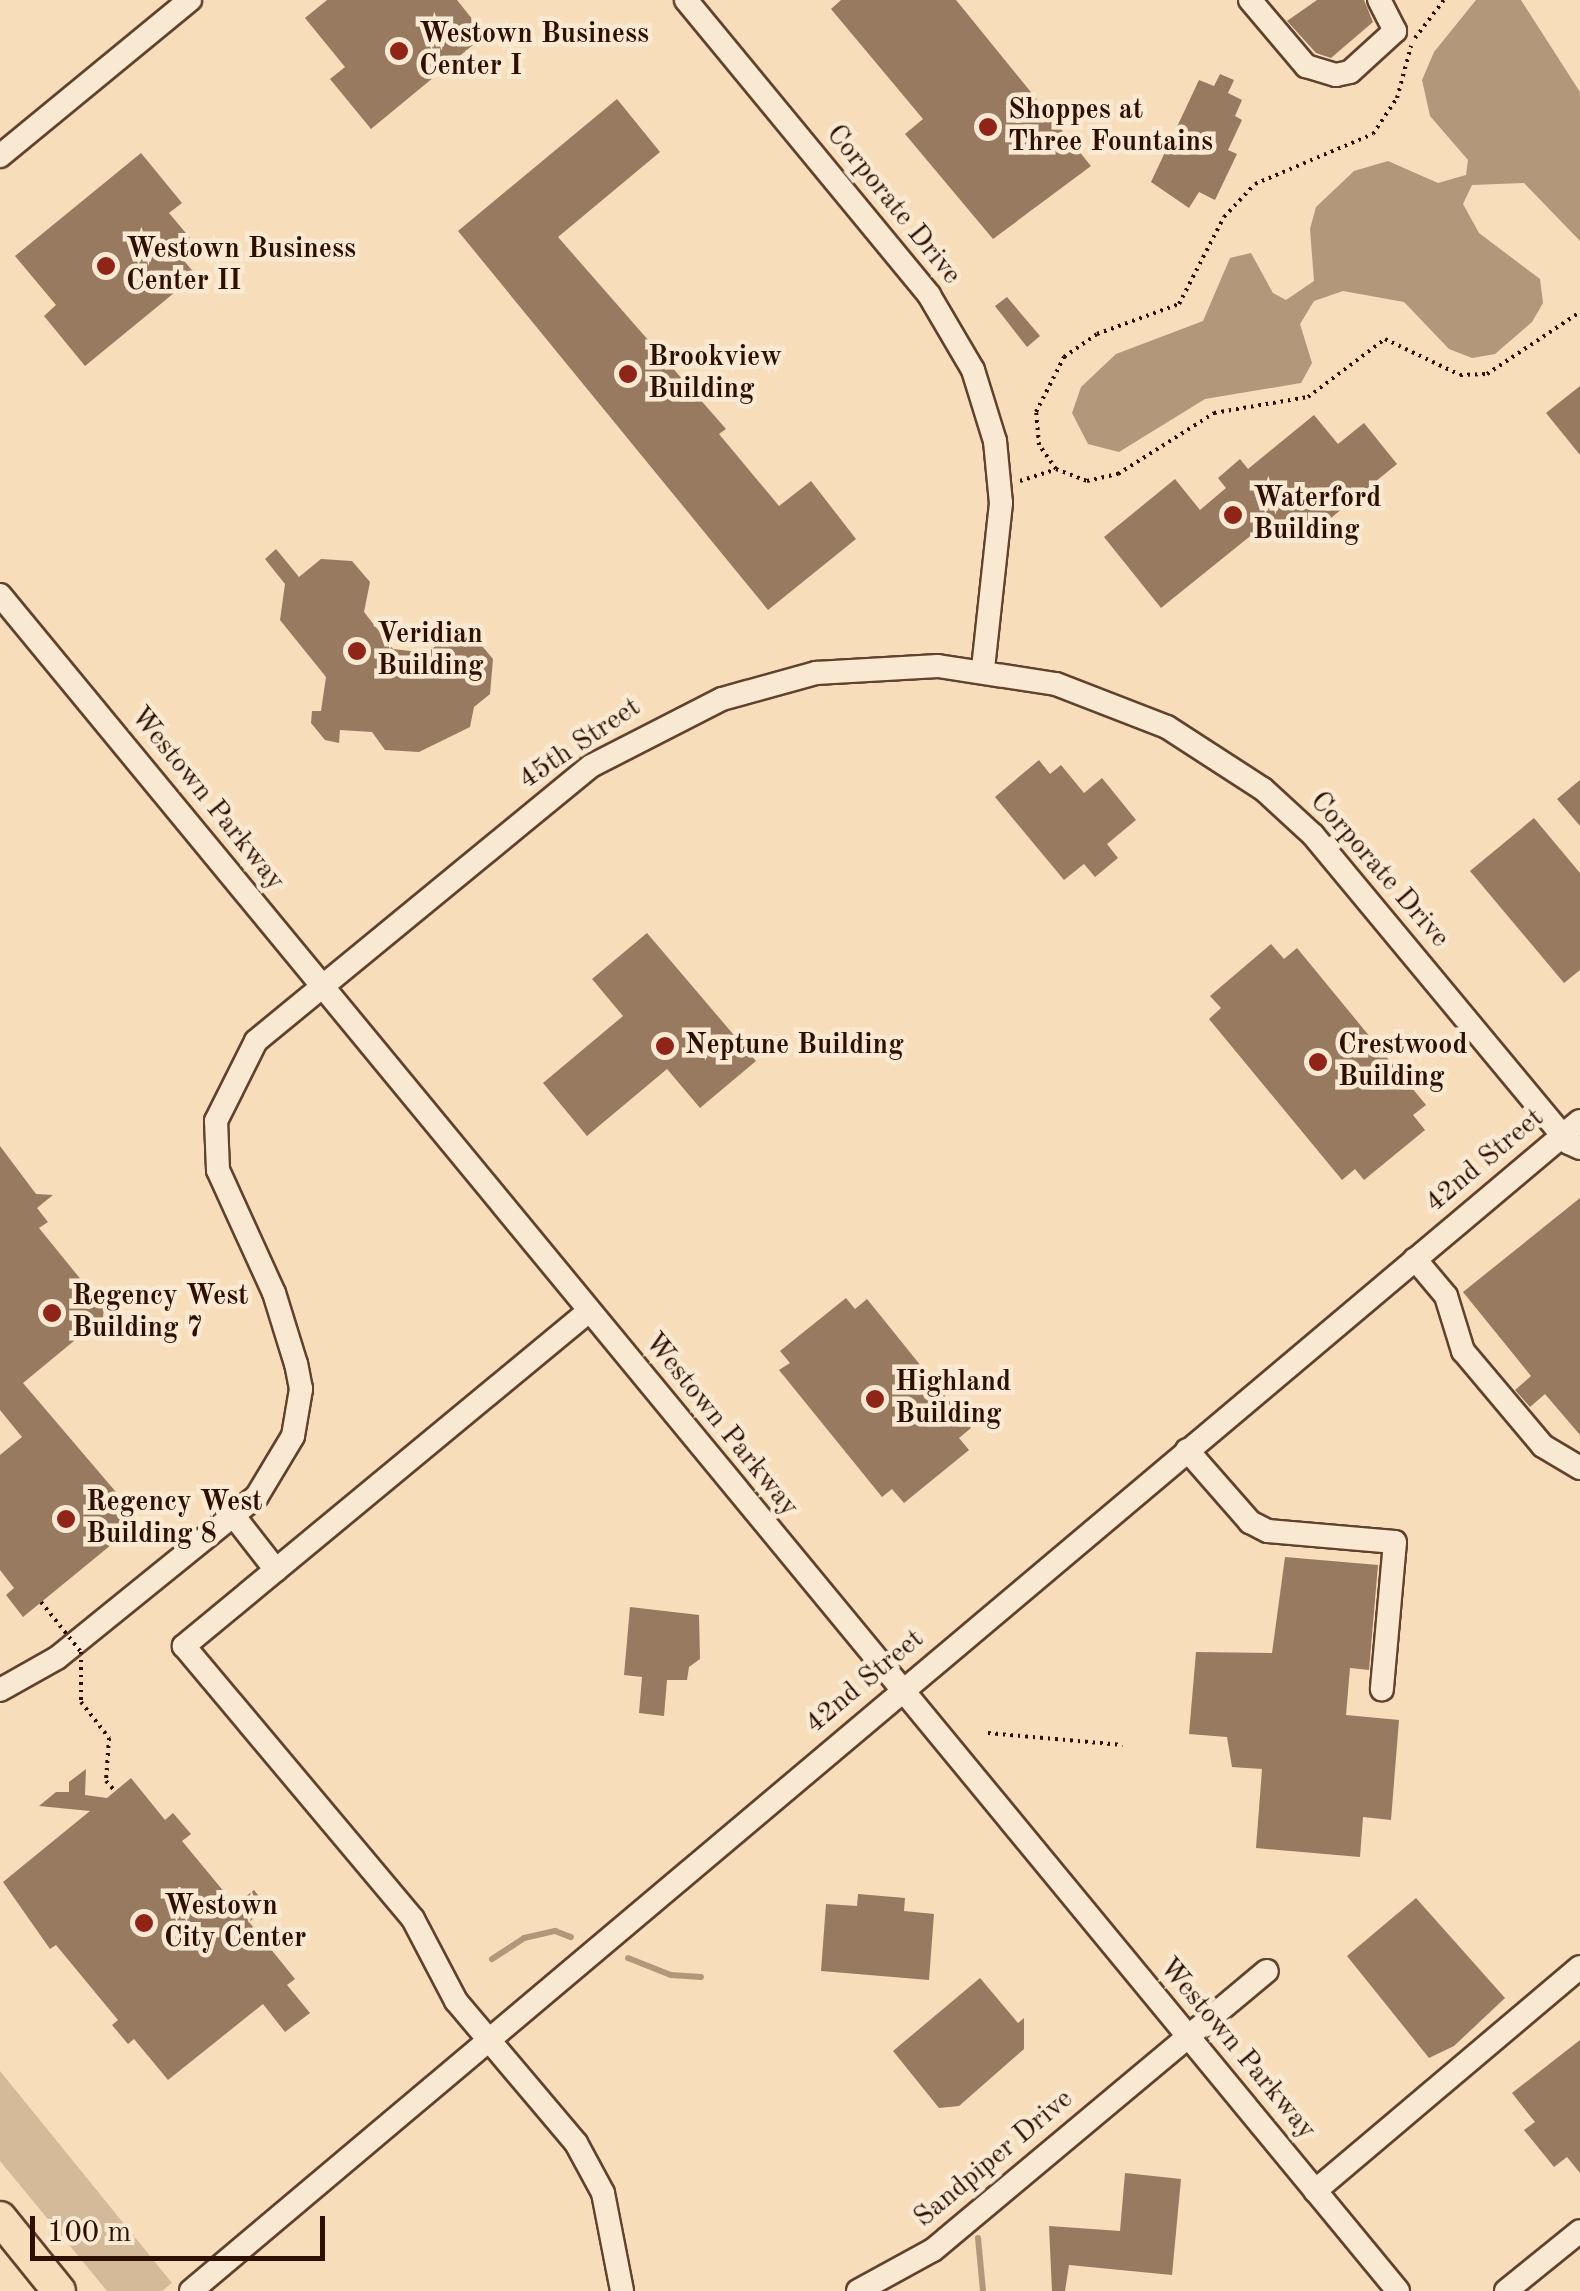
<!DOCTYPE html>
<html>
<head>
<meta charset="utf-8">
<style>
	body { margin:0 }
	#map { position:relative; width:1580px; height:2291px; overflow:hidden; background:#f7ddb9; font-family:"Old Standard TT",serif }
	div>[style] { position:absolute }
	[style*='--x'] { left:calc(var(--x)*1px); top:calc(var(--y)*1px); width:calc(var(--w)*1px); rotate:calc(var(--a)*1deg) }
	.green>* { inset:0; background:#d5ba9a }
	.water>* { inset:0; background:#b3977a }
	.stream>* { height:6px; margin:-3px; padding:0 3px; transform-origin:3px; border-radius:3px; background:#b3977a }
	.building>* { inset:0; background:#977a60 }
	.path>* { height:4px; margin-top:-2px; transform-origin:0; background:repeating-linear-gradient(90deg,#2e0f00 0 2.5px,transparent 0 7.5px) }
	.roads { filter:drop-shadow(2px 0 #60422e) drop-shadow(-2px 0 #60422e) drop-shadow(0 2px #60422e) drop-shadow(0 -2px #60422e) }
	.minor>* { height:22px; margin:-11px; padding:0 11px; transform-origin:11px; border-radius:11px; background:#fae9d2 }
	.highway>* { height:32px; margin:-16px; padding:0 16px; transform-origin:16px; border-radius:16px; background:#f7ddb9 }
	.path-bridge>* { height:4px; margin-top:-2px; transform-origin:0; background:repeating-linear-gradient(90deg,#2e0f00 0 2.5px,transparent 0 7.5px) }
	.dots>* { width:28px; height:28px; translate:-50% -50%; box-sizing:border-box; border:5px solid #fae9d2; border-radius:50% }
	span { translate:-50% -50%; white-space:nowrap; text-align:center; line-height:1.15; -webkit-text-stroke:9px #fae9d2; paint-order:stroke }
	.poi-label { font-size:28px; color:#2e0f00; font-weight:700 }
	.left { translate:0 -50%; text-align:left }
	.street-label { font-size:28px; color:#2e0f00 }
	.scale { position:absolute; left:30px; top:2216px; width:295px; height:45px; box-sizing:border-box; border:5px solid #2e0f00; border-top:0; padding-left:12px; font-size:30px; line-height:35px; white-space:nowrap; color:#2e0f00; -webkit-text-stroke:8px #fae9d2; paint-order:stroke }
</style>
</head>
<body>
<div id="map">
	<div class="green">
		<i style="clip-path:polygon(0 2071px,172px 2283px,162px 2291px,107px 2291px,0 2161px)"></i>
	</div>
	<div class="water">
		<i style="clip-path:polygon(1476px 0,1521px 0,1580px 92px,1580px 241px,1524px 183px,1472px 185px,1463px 204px,1479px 233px,1540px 279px,1543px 303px,1532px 322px,1495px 354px,1472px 358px,1449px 349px,1404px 302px,1343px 291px,1314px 301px,1300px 324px,1312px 363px,1301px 383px,1205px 399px,1119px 452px,1088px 444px,1072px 413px,1081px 387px,1116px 354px,1203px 321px,1230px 258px,1251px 253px,1273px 293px,1286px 300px,1314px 281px,1310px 229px,1316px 207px,1354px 171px,1388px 161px,1438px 183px,1466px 175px,1468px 160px,1430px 116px,1422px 80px,1434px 52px)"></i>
	</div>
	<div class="stream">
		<i style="--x:628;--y:1958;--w:46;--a:21.6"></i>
		<i style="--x:671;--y:1975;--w:30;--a:4"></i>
		<i style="--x:492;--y:1959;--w:38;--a:-33"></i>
		<i style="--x:524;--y:1938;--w:32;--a:-13"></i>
		<i style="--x:555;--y:1931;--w:17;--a:21"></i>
		<i style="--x:978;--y:2238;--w:53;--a:84.6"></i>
	</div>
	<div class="building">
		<i style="clip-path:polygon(327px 0,457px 0,485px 35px,371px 129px,330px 79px,345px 67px,305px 18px)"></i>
		<i style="clip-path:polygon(841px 0,956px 0,1091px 166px,993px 239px,905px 134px,923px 119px,831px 9px)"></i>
		<i style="clip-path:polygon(1317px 0,1364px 0,1373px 22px,1331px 58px,1316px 53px,1287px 21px)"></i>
		<i style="clip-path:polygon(1220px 74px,1234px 80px,1228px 93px,1242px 100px,1235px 116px,1242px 120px,1228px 150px,1237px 154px,1215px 200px,1199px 192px,1189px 208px,1151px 182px,1199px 80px,1214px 86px)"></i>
		<i style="clip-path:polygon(617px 99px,660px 152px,558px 237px,726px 429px,719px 434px,779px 506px,811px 481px,856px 539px,768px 610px,458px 231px)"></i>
		<i style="clip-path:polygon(141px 153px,182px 203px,169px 213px,190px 238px,175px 250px,196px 275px,85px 366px,44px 316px,56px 305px,15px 256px)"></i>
		<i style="clip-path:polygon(1007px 297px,1040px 336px,1027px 347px,995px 306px)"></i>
		<i style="clip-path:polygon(1580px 386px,1580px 455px,1546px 413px)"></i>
		<i style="clip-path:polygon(1314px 415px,1338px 444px,1364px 423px,1397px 464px,1304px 540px,1288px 520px,1266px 538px,1259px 529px,1161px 608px,1104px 537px,1175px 479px,1200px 510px,1226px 488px,1218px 478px,1240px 459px,1248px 469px)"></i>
		<i style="clip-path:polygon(276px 549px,299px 577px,321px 559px,352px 561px,370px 582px,364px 612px,393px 649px,427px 653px,448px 636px,478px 641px,493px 659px,490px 694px,474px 707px,470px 727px,419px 752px,385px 750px,372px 732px,340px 730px,339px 743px,325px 740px,311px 723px,312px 711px,321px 711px,326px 677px,280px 620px,285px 584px,265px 559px)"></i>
		<i style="clip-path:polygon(1039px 760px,1050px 774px,1061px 765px,1084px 793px,1102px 778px,1136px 820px,1107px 844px,1118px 858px,1095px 877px,1084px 864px,1064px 880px,995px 797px)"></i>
		<i style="clip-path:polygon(1580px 780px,1580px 826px,1557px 799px)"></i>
		<i style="clip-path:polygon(1534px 818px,1580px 873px,1580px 970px,1564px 983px,1470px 871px)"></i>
		<i style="clip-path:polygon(647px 933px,756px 1061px,700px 1108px,667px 1069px,587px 1136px,543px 1083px,623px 1016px,592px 979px)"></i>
		<i style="clip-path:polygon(1271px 944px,1284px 959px,1297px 948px,1426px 1105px,1413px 1115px,1425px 1130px,1364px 1180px,1355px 1169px,1342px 1180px,1209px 1019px,1221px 1008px,1210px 996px)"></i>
		<i style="clip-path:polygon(0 1146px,36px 1194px,53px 1195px,37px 1208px,48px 1222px,39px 1228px,104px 1308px,103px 1317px,23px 1383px,133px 1512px,133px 1527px,23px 1617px,6px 1595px,14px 1588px,0 1570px,0 1455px,22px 1437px,0 1410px)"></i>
		<i style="clip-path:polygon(1580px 1198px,1580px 1435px,1545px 1394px,1530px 1407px,1515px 1390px,1531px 1376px,1463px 1292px)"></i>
		<i style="clip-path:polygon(846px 1298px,855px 1309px,867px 1299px,971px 1428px,959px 1438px,969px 1450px,904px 1503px,892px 1489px,882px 1497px,779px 1370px,790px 1363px,780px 1351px)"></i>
		<i style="clip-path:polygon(1285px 1557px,1378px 1565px,1369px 1670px,1350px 1668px,1346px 1715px,1399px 1720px,1391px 1820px,1363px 1817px,1360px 1857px,1256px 1848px,1262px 1769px,1232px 1767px,1227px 1737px,1189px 1734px,1196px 1652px,1272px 1653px)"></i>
		<i style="clip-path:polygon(630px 1607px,699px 1615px,700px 1659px,689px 1667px,687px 1680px,667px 1680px,664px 1716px,639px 1713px,642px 1677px,624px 1675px)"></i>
		<i style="clip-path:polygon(86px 1769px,85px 1795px,107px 1798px,131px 1778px,165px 1820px,173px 1813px,191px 1834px,182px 1841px,235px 1905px,254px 1890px,267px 1907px,249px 1922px,295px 1979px,287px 1985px,310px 2013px,285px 2032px,263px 2004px,168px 2080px,134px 2039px,128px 2044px,112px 2025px,118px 2020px,56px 1945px,50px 1949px,3px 1882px,90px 1811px,39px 1806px,56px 1792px,69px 1792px,69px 1782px)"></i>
		<i style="clip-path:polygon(858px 1894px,905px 1898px,904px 1911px,934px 1914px,929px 1980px,821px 1971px,826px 1904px,857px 1906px)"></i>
		<i style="clip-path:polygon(1416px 1898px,1505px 1998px,1454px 2046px,1429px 2058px,1347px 1956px)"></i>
		<i style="clip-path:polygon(980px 1978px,1018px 2023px,1024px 2018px,1024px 2049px,959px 2106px,939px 2108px,893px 2051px)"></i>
		<i style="clip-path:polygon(1580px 2040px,1580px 2173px,1567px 2157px,1554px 2167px,1524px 2130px,1535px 2122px,1512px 2093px)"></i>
		<i style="clip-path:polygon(1125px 2173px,1181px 2179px,1172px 2275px,1069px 2265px,1065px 2291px,1052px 2291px,1049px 2226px,1120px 2231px)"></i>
	</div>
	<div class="path">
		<i style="--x:1415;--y:38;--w:48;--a:-52.7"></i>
		<i style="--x:1056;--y:469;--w:29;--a:-125"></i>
		<i style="--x:1039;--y:445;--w:33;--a:-95"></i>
		<i style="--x:1036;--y:412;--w:62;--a:-63"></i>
		<i style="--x:1064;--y:357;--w:40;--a:-34.9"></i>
		<i style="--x:1097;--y:334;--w:87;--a:-20.1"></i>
		<i style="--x:1179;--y:304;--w:98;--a:-62.7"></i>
		<i style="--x:1224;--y:217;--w:45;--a:-46.8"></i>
		<i style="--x:1255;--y:184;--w:128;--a:-23"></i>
		<i style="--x:1373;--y:134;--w:43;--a:-56.3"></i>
		<i style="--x:1397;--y:98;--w:54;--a:-74.9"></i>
		<i style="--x:1020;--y:481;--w:38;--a:-18"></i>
		<i style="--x:1056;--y:469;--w:33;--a:21"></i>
		<i style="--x:1087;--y:481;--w:32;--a:-13"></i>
		<i style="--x:1118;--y:474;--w:114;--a:-32.4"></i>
		<i style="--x:1214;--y:413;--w:95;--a:-9.7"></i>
		<i style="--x:1308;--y:397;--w:96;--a:-37"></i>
		<i style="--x:1385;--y:339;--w:83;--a:25.6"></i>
		<i style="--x:1460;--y:375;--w:27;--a:-2"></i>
		<i style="--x:1487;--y:374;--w:112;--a:-33.7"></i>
		<i style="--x:988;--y:1733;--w:135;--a:5.1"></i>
	</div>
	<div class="roads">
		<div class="minor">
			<i style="--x:686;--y:0;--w:382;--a:50.5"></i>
			<i style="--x:929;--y:295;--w:87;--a:59.6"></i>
			<i style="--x:973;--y:370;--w:74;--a:72.8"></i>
			<i style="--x:995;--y:441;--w:62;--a:84.5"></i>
			<i style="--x:1001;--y:503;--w:168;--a:96.2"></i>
			<i style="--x:1250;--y:0;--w:87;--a:49.7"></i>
			<i style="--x:1306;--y:66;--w:31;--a:17"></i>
			<i style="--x:1336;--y:75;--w:14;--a:-12"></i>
			<i style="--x:1350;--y:72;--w:61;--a:-42.3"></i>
			<i style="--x:1395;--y:31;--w:35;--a:-117"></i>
			<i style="--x:0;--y:156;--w:246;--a:-39.4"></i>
			<i style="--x:0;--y:595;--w:2198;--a:50.5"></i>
			<i style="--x:1415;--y:1259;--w:48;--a:50"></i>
			<i style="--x:1446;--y:1296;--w:58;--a:72.8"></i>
			<i style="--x:1463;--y:1351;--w:124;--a:49.9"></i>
			<i style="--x:1543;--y:1446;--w:43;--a:30.7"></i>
			<i style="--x:589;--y:1311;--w:526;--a:140.4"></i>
			<i style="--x:184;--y:1646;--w:356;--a:50"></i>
			<i style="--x:413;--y:1919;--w:93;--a:62.3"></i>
			<i style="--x:456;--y:2001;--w:186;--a:49.8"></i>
			<i style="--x:576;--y:2143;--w:57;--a:61.6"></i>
			<i style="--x:603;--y:2193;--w:100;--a:79"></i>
			<i style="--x:1187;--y:1450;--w:96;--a:48.8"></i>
			<i style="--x:1250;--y:1522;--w:20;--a:27"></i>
			<i style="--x:1268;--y:1531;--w:127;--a:5"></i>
			<i style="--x:1395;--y:1542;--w:148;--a:95.1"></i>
			<i style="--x:233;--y:1515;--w:70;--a:52"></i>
			<i style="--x:0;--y:1690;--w:65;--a:-29.3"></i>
			<i style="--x:57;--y:1658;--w:257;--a:-39"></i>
			<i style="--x:257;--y:1496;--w:70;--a:-59"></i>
			<i style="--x:293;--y:1436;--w:48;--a:-80.3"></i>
			<i style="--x:301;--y:1389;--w:25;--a:-101"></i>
			<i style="--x:296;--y:1364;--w:74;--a:-107.2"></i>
			<i style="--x:274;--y:1293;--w:135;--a:-114.5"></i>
			<i style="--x:218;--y:1170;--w:49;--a:-92.3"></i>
			<i style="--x:216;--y:1121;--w:89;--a:-63.4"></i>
			<i style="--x:256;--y:1041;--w:433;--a:-39.4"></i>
			<i style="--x:591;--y:766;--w:147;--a:-27.1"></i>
			<i style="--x:722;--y:699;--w:98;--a:-15.5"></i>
			<i style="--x:816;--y:673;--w:122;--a:-3.3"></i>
			<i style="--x:938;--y:666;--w:119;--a:8.7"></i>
			<i style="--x:1056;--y:684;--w:119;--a:21.2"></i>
			<i style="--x:1167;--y:727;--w:114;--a:32.9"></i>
			<i style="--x:1263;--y:789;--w:68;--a:42.6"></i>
			<i style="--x:1313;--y:835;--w:400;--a:50.3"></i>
			<i style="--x:1569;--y:1143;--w:12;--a:24"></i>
			<i style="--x:1315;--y:2191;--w:347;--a:-40.2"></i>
			<i style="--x:191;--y:2291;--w:1816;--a:-40.11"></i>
			<i style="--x:858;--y:2291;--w:85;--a:-28.7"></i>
			<i style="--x:933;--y:2250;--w:435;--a:-39.9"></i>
			<i style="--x:1506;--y:2291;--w:95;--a:-39"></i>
		</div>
		<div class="highway">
			<i style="--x:0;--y:2218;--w:94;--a:51.1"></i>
		</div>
	</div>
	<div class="path-bridge">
		<i style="--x:41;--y:1602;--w:64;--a:51.3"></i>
		<i style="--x:81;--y:1652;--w:50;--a:90"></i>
		<i style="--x:81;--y:1702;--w:46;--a:52.1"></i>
		<i style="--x:109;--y:1738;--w:43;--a:94"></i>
		<i style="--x:106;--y:1781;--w:13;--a:48"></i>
	</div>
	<div class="dots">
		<i style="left:399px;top:51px;background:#8f2418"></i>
		<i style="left:988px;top:127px;background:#8f2418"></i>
		<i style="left:106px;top:266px;background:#8f2418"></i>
		<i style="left:628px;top:374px;background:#8f2418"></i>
		<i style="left:1233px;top:515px;background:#8f2418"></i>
		<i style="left:357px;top:651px;background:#8f2418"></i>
		<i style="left:665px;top:1046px;background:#8f2418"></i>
		<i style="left:1318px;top:1062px;background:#8f2418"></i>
		<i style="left:52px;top:1313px;background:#8f2418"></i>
		<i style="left:875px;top:1399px;background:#8f2418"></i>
		<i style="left:66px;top:1519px;background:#8f2418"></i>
		<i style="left:144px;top:1923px;background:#8f2418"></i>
	</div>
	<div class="poi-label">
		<span class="left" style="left:419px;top:51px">Westown Business<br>Center I</span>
		<span class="left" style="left:1008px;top:127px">Shoppes at<br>Three Fountains</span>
		<span class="left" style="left:126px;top:266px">Westown Business<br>Center II</span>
		<span class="left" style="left:648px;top:374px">Brookview<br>Building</span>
		<span class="left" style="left:1253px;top:515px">Waterford<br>Building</span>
		<span class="left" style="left:377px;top:651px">Veridian<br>Building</span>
		<span class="left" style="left:685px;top:1046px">Neptune Building</span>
		<span class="left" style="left:1338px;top:1062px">Crestwood<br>Building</span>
		<span class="left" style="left:72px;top:1313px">Regency West<br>Building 7</span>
		<span class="left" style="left:895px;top:1399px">Highland<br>Building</span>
		<span class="left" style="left:86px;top:1519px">Regency West<br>Building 8</span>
		<span class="left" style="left:164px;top:1923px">Westown<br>City Center</span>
	</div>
	<div class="street-label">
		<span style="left:893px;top:205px;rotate:51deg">Corporate Drive</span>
		<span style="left:580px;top:744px;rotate:-34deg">45th Street</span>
		<span style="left:207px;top:799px;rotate:51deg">Westown Parkway</span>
		<span style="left:1379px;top:870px;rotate:49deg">Corporate Drive</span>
		<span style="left:1485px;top:1161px;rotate:-40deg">42nd Street</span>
		<span style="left:721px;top:1425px;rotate:51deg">Westown Parkway</span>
		<span style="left:865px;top:1682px;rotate:-40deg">42nd Street</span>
		<span style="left:1237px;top:2049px;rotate:50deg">Westown Parkway</span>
		<span style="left:994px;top:2159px;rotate:-40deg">Sandpiper Drive</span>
	</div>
	<div class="scale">100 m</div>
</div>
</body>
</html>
